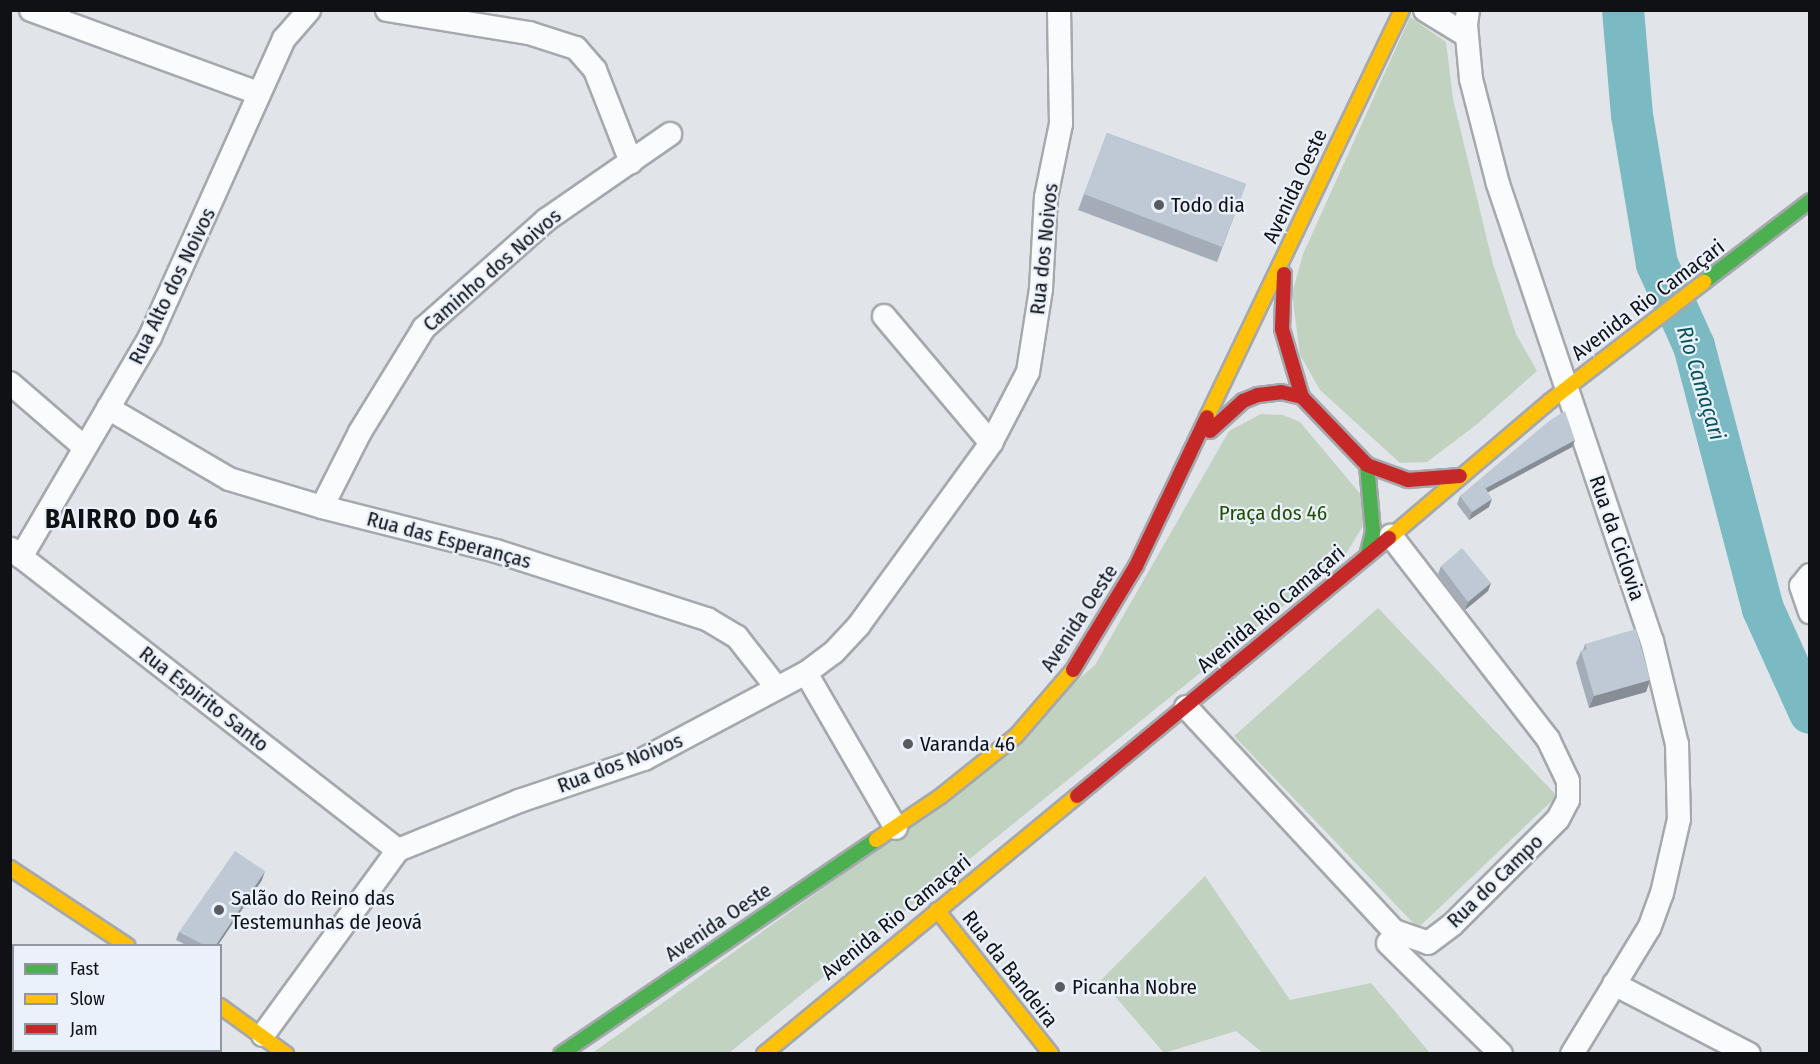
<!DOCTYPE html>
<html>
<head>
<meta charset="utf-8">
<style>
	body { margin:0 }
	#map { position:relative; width:1820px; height:1064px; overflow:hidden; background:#e1e5ea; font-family:"Fira Sans Condensed",sans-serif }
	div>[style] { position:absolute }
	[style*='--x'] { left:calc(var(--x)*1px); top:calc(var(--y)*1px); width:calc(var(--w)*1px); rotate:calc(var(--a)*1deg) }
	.green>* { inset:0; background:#c2d2c0 }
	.river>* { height:42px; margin:-21px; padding:0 21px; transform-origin:21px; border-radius:21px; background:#7cbac3 }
	.roads { filter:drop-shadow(2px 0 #a5a8ac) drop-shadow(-2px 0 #a5a8ac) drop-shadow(0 2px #a5a8ac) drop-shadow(0 -2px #a5a8ac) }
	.street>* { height:22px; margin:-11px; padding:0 11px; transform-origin:11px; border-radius:11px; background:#fafbfc }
	.fast>* { height:14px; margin:-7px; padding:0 7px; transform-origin:7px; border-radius:7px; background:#4caf50 }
	.slow>* { height:14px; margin:-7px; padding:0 7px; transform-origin:7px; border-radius:7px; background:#ffc107 }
	.jam>* { height:14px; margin:-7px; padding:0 7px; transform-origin:7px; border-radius:7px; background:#c62828 }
	.wall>* { inset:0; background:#a4adb7 }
	.shaded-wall>* { inset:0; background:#868d95 }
	.building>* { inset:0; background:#bfc9d5 }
	.dots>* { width:16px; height:16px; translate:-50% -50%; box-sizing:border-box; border:3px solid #eaf1fb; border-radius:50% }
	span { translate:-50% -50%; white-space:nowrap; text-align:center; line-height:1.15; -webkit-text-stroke:4.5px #eaf1fb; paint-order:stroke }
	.street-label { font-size:21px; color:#0f1114 }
	.poi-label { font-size:21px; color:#0f1114 }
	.left { translate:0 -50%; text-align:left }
	.park-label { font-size:21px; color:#235000 }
	.water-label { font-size:22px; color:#06555d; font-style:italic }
	.district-label { font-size:27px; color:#0f1114; font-weight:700; letter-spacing:1.5px }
	.frame { position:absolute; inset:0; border:12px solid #0f1114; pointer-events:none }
	.legend { position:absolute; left:12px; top:944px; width:210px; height:108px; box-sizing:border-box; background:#eaf1fb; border:2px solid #92979f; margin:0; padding:8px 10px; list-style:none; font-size:18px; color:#0f1114 }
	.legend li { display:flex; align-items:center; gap:12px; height:30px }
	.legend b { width:30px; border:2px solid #92979f }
</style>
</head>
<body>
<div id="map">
	<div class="green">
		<i style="clip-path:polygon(1410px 17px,1446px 42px,1453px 99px,1493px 264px,1516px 334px,1537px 371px,1476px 425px,1427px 462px,1400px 463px,1320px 390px,1300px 355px,1292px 294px,1303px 254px)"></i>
		<i style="clip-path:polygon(1261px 414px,1283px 415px,1300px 422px,1362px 496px,1363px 526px,1344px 557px,729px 1053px,591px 1054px,899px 834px,1095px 665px,1229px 431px)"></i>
		<i style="clip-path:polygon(1378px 608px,1557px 796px,1418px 928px,1234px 736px)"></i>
		<i style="clip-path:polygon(1205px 876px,1290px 1000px,1371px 983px,1430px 1053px,1263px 1053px,1236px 1031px,1164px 1053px,1101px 980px)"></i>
	</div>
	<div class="river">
		<i style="--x:1623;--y:10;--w:105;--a:85.1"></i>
		<i style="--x:1632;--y:115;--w:151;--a:80.5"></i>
		<i style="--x:1657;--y:264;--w:90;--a:65.7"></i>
		<i style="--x:1694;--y:346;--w:272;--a:75.3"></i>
		<i style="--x:1763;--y:609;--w:114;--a:65.7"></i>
	</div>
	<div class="roads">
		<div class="street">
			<i style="--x:31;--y:10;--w:242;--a:20.1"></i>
			<i style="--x:387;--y:10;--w:144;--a:9.2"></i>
			<i style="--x:529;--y:33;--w:49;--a:17.7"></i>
			<i style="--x:576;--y:48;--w:29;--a:49"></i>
			<i style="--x:595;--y:70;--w:99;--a:68.6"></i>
			<i style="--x:1425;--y:10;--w:48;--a:31.4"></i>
			<i style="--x:1468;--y:10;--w:15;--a:98"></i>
			<i style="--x:1466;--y:25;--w:54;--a:84.7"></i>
			<i style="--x:1471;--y:79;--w:108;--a:75.6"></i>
			<i style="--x:1498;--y:184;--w:482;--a:71.4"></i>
			<i style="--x:1652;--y:641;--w:106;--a:76.4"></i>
			<i style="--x:1677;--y:744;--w:75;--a:88.5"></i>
			<i style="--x:1679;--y:819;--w:76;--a:102.9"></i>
			<i style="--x:1662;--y:893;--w:37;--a:110"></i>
			<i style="--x:1649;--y:928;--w:148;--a:121.4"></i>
			<i style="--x:884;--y:316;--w:166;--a:49.9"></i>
			<i style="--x:10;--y:383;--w:96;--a:40.8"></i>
			<i style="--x:108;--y:408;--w:140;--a:30.4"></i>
			<i style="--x:229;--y:479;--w:97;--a:16.8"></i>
			<i style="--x:322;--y:507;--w:179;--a:14.2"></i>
			<i style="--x:496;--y:551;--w:222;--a:17.9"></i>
			<i style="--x:707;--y:619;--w:35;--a:31"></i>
			<i style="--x:737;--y:637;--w:63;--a:52"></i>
			<i style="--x:322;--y:507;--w:84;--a:-63.1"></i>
			<i style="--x:360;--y:432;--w:122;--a:-58.4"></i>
			<i style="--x:424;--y:328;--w:163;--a:-41.5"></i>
			<i style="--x:546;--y:220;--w:151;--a:-34.7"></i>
			<i style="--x:11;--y:549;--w:490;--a:37.9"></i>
			<i style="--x:21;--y:557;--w:255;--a:-59.6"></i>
			<i style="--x:150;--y:337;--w:327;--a:-65.8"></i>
			<i style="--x:284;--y:39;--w:38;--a:-49"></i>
			<i style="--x:1810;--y:575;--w:14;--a:129"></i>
			<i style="--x:1801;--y:586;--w:28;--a:71"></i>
			<i style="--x:806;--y:673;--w:179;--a:59.9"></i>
			<i style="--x:1186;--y:707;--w:306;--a:47.1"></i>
			<i style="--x:1394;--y:931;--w:36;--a:19"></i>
			<i style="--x:1428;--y:943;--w:31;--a:-37"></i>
			<i style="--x:1453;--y:924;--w:148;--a:-45"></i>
			<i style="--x:1558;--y:819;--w:21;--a:-62"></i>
			<i style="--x:1568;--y:800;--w:19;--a:-90"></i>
			<i style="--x:1568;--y:781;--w:47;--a:-115.5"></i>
			<i style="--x:1548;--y:739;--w:257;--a:-127.7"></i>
			<i style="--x:1388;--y:943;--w:158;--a:44.5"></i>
			<i style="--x:1614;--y:984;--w:152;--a:27.4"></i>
			<i style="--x:263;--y:1035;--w:229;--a:-53.9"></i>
			<i style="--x:398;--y:850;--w:131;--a:-22"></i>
			<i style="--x:519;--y:801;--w:132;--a:-18.6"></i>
			<i style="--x:644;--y:759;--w:183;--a:-28"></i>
			<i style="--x:806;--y:673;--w:35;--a:-37"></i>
			<i style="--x:834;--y:652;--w:37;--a:-47"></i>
			<i style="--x:859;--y:625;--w:225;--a:-54"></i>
			<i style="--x:991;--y:443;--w:80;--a:-62.5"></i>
			<i style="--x:1028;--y:372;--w:84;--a:-81.1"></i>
			<i style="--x:1041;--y:289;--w:92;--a:-86.9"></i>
			<i style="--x:1046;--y:197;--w:75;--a:-78.4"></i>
			<i style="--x:1061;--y:124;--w:114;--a:-91"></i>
		</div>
		<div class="fast">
			<i style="--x:1704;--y:282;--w:133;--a:-37.4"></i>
			<i style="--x:1367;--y:465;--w:67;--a:84.9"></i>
			<i style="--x:1373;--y:532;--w:25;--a:104"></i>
			<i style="--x:561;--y:1054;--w:381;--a:-34.2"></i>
		</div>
		<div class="slow">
			<i style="--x:1207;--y:417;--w:451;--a:-64.4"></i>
			<i style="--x:1389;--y:538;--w:211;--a:-40.4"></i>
			<i style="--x:1550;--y:401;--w:195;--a:-37.7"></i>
			<i style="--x:876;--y:840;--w:78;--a:-34.1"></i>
			<i style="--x:941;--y:796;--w:96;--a:-38.7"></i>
			<i style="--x:1016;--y:736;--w:87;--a:-49.2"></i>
			<i style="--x:10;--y:868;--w:141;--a:33.5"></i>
			<i style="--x:937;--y:910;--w:184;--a:51.6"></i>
			<i style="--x:220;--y:1006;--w:82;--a:36"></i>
			<i style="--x:764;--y:1054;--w:406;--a:-39.5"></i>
		</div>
		<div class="jam">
			<i style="--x:1284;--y:274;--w:55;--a:92.1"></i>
			<i style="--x:1282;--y:329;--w:71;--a:73.6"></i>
			<i style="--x:1302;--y:397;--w:94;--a:46.3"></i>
			<i style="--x:1367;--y:465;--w:44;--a:20.1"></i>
			<i style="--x:1408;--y:480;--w:52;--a:-4.4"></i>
			<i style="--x:1210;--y:431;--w:45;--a:-42.3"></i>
			<i style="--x:1243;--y:401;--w:16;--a:-22"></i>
			<i style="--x:1258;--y:395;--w:23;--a:-7"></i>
			<i style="--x:1281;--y:392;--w:22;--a:13"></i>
			<i style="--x:1073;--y:670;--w:122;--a:-58.8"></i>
			<i style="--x:1136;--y:566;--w:165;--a:-64.5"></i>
			<i style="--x:1077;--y:796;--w:405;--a:-39.6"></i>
		</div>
	</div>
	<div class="wall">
		<i style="clip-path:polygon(1107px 133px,1246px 184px,1217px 262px,1078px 210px)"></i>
		<i style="clip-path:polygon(1575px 440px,1572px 447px,1488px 492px,1489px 507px,1469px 520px,1457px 504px,1460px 496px)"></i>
		<i style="clip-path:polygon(1441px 566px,1491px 583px,1488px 591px,1465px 610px,1438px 574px)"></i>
		<i style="clip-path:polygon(1585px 644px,1650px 680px,1646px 692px,1589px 708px,1576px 663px,1581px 651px,1583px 650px)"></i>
		<i style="clip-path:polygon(262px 880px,218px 945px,186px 945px,176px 940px,179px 932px)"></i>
	</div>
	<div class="shaded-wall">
		<i style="clip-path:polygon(1575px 440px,1572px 447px,1483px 495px,1486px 488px)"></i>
		<i style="clip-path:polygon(1492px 499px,1489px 507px,1469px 520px,1472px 512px)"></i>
		<i style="clip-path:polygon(1491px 583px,1488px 591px,1465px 610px,1468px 602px)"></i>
		<i style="clip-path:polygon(1650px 680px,1646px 692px,1589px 708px,1594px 696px)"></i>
		<i style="clip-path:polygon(265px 871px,262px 880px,218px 945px,216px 945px)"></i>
	</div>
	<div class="building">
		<i style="clip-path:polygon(1107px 133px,1246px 184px,1222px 247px,1084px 194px)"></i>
		<i style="clip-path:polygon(1565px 411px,1575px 440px,1486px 488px,1480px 479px,1549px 421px)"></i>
		<i style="clip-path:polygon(1480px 479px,1492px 499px,1472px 512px,1460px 496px)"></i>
		<i style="clip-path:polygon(1462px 548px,1491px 583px,1468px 602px,1441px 566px)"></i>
		<i style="clip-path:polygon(1636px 629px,1650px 680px,1594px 696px,1581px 651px,1587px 649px,1585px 644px)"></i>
		<i style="clip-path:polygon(235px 851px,265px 871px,216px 945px,204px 945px,179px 932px)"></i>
	</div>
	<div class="dots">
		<i style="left:1159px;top:205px;background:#585b5f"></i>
		<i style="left:908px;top:744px;background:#585b5f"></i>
		<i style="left:219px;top:910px;background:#585b5f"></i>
		<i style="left:1060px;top:987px;background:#585b5f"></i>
	</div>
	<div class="street-label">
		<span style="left:1295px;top:186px;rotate:-65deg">Avenida Oeste</span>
		<span style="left:1044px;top:249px;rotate:-84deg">Rua dos Noivos</span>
		<span style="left:492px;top:270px;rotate:-41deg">Caminho dos Noivos</span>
		<span style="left:172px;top:286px;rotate:-64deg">Rua Alto dos Noivos</span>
		<span style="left:1648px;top:300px;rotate:-37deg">Avenida Rio Camaçari</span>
		<span style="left:1617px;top:538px;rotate:71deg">Rua da Ciclovia</span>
		<span style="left:449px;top:540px;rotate:15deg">Rua das Esperanças</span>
		<span style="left:1271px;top:609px;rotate:-40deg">Avenida Rio Camaçari</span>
		<span style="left:1079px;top:618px;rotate:-57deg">Avenida Oeste</span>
		<span style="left:204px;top:699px;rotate:38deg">Rua Espirito Santo</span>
		<span style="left:620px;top:763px;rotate:-21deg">Rua dos Noivos</span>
		<span style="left:1495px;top:881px;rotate:-44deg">Rua do Campo</span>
		<span style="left:896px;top:917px;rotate:-39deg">Avenida Rio Camaçari</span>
		<span style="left:718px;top:922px;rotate:-34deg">Avenida Oeste</span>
		<span style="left:1010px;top:969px;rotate:52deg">Rua da Bandeira</span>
	</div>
	<div class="poi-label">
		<span class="left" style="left:1171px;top:205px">Todo dia</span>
		<span class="left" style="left:920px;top:744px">Varanda 46</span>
		<span class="left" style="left:231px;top:910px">Salão do Reino das<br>Testemunhas de Jeová</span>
		<span class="left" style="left:1072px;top:987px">Picanha Nobre</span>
	</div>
	<div class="park-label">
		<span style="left:1273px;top:513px">Praça dos 46</span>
	</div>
	<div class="water-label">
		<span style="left:1701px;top:383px;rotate:73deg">Rio Camaçari</span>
	</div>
	<div class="district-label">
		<span style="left:132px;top:520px">BAIRRO DO 46</span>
	</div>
	<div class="frame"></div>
	<ul class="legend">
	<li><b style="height:8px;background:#4caf50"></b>Fast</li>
	<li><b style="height:8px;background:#ffc107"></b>Slow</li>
	<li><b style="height:8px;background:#c62828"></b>Jam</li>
	</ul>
</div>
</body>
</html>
